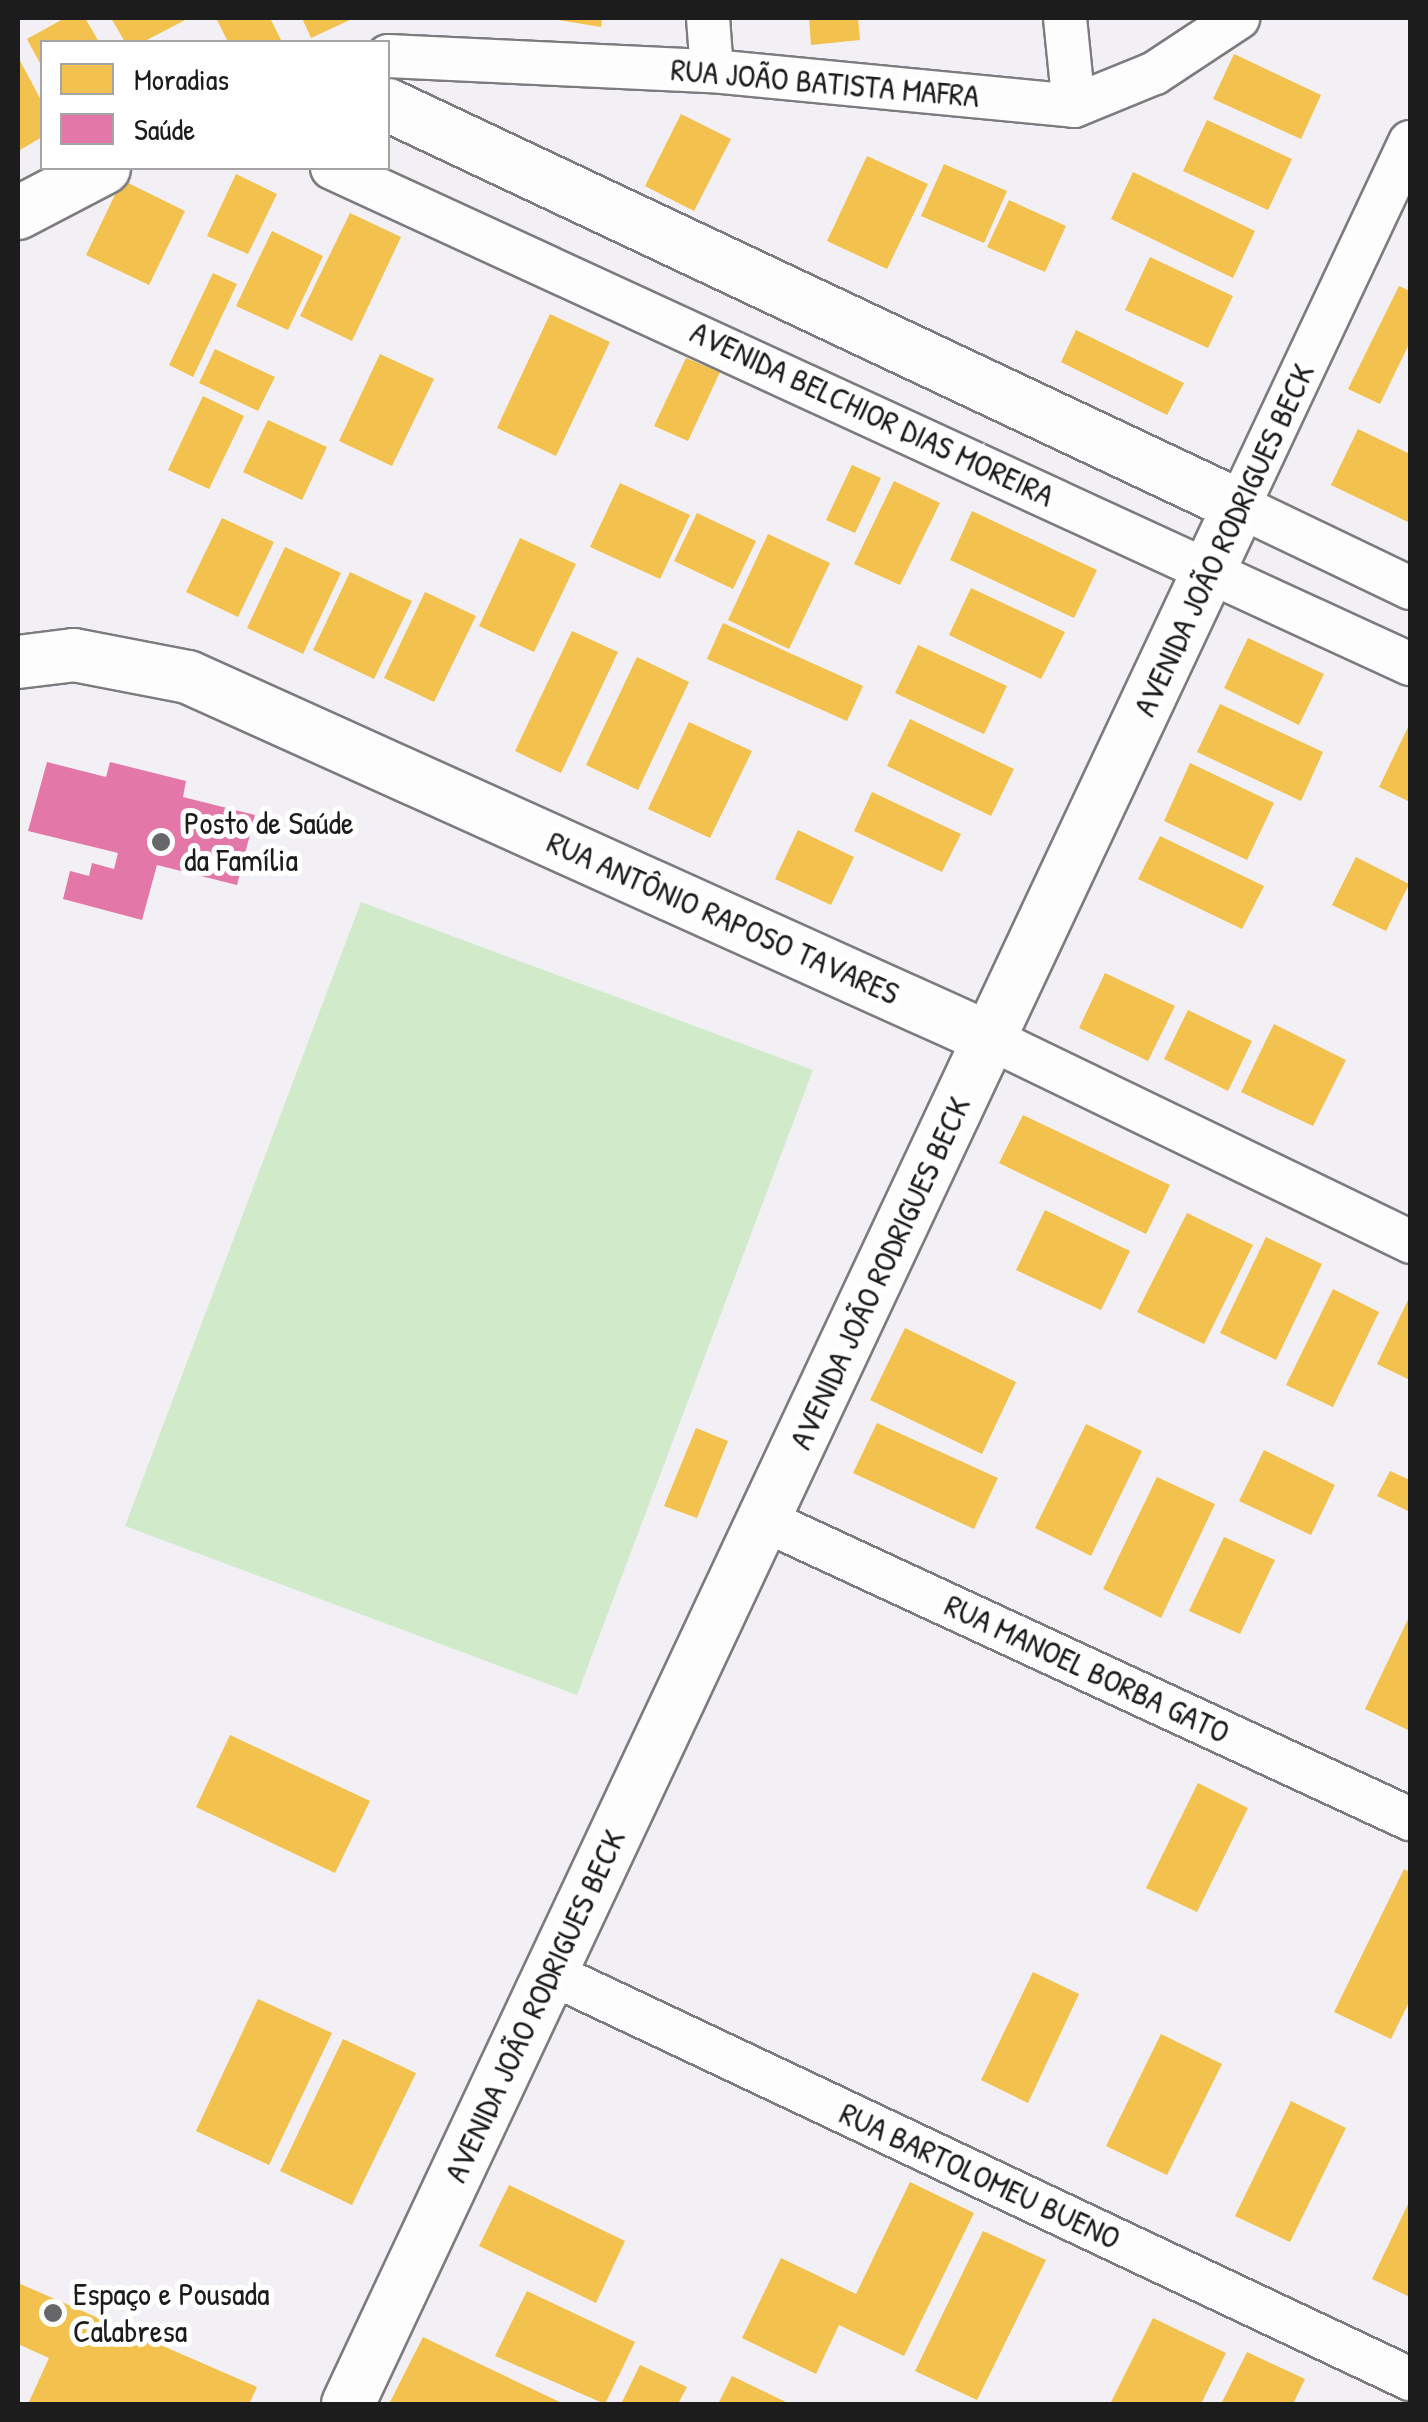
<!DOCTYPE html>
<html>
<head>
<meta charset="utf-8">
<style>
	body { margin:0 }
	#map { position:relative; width:1428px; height:2422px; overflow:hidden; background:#f2f0f5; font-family:"Patrick Hand",sans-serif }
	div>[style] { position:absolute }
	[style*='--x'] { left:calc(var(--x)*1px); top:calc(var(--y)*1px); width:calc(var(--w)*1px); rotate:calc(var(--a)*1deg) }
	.green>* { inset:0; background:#d0eaca }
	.homes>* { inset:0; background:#f2c14e }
	.health>* { inset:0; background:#e377a8 }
	.roads { filter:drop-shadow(2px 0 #7c7b7e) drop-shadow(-2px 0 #7c7b7e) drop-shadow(0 2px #7c7b7e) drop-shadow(0 -2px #7c7b7e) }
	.minor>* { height:42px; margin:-21px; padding:0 21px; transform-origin:21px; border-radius:21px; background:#fdfdfe }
	.tertiary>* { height:52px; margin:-26px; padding:0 26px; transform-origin:26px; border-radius:26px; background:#fdfdfe }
	.dots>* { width:28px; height:28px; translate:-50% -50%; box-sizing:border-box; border:5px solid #fff; border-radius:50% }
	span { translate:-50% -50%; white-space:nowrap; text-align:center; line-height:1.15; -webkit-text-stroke:10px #fff; paint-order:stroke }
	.street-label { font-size:32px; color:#1c1c1c }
	.poi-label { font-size:32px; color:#1c1c1c }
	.left { translate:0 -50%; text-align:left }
	.frame { position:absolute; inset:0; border:20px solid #1c1c1c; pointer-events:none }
	.legend { position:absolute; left:40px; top:40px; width:350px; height:130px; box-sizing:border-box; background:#fff; border:2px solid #a4a4a4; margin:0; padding:12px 18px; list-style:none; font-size:30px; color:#1c1c1c }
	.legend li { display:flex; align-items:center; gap:20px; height:50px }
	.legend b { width:50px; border:2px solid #a4a4a4 }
</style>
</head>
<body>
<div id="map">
	<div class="green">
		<i style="clip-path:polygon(361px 902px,813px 1070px,577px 1695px,125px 1526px)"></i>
	</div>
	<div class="homes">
		<i style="clip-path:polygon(65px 18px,85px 18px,99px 42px,42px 42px,42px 67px,27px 39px)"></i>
		<i style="clip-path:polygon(111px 18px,189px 18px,143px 42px,125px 42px)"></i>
		<i style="clip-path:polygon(216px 18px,270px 18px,282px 42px,228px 42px)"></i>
		<i style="clip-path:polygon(302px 18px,354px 18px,311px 38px)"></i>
		<i style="clip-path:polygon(546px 18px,602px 18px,601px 27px)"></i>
		<i style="clip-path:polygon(809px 18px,858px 18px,860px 40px,811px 45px)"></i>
		<i style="clip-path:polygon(1234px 54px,1321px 95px,1301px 139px,1213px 99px)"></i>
		<i style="clip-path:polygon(18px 57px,42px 102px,42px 137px,20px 150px)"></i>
		<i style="clip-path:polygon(681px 114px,731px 139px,694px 211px,645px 186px)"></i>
		<i style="clip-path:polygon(1207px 120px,1292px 159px,1268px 210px,1183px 171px)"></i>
		<i style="clip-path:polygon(867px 156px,928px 184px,887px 269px,827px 241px)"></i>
		<i style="clip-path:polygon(944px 164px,1007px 191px,984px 243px,921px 216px)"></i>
		<i style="clip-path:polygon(1133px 172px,1255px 231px,1233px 278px,1111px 219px)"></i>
		<i style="clip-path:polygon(236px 174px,277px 194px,248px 254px,207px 236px)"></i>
		<i style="clip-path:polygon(122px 180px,185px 211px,149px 285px,86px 255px)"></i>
		<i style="clip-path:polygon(1009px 200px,1066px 226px,1045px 272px,987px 247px)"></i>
		<i style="clip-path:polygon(350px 213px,401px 237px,352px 341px,300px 316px)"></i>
		<i style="clip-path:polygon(272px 231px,323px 256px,288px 330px,236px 306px)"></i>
		<i style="clip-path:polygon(1150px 257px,1233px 296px,1208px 348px,1125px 310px)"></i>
		<i style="clip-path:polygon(213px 273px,237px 284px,193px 377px,169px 365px)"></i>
		<i style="clip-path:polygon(1399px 286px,1410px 291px,1410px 342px,1380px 404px,1348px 389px)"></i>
		<i style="clip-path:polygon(550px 314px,610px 342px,556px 456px,497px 428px)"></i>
		<i style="clip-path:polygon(1076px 330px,1184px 383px,1167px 415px,1061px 362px)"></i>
		<i style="clip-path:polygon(215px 349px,275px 377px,258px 411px,199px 383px)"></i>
		<i style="clip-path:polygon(380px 354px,434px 379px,392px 466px,339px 441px)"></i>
		<i style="clip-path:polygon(686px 358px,720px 372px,688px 441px,654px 426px)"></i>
		<i style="clip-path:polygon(203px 396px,244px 416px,209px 489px,168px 470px)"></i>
		<i style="clip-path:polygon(268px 420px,327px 447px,302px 500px,243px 472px)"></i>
		<i style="clip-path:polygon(1358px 429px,1410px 454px,1410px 523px,1331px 485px)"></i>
		<i style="clip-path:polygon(852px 465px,881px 478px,855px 533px,826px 520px)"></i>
		<i style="clip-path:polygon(894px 481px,940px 503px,900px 585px,854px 564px)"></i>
		<i style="clip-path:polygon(620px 483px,690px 515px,660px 579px,590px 547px)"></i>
		<i style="clip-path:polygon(972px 511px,1097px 570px,1074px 618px,950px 560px)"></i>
		<i style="clip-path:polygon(697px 513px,756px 541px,733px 589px,674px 561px)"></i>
		<i style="clip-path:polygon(222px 518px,274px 542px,238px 617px,186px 592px)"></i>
		<i style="clip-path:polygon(768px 534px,830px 563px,789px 649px,728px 620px)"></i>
		<i style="clip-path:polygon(520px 538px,576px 564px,534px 652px,479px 626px)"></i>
		<i style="clip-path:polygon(285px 547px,341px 573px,303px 654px,247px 628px)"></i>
		<i style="clip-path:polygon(350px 572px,412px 601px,374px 679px,313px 650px)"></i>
		<i style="clip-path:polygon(971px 588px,1065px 632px,1041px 679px,949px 635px)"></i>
		<i style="clip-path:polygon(425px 592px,476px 616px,434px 702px,384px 678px)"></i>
		<i style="clip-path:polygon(723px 623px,863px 686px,847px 721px,707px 659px)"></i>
		<i style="clip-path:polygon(572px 631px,618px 652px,561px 773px,515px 751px)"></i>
		<i style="clip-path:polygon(1248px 638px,1324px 674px,1299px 725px,1224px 688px)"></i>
		<i style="clip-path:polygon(918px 645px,1007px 686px,984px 734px,895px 693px)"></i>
		<i style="clip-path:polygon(637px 657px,689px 682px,638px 790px,586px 765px)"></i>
		<i style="clip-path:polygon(1220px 704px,1323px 752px,1301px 801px,1197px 752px)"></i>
		<i style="clip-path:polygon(910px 719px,1014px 769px,991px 816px,887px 766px)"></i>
		<i style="clip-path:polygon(689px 722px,752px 751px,710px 838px,648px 809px)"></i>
		<i style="clip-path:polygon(1410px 723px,1410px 802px,1379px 787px)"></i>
		<i style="clip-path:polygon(1190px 763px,1274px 803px,1247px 860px,1164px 821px)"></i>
		<i style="clip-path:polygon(872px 792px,961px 834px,942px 872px,854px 831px)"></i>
		<i style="clip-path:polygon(798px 830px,854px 857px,831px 905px,775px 879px)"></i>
		<i style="clip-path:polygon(1160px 836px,1264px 886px,1242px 929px,1138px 879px)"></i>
		<i style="clip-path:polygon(1356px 857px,1409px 884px,1386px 931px,1332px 905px)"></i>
		<i style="clip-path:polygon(1105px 973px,1175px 1006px,1148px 1061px,1079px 1028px)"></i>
		<i style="clip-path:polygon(1188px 1010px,1252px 1041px,1228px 1091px,1164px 1059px)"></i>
		<i style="clip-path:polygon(1274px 1024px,1346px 1060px,1313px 1126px,1241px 1092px)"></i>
		<i style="clip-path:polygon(1023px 1115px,1170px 1185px,1146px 1234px,999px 1163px)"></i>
		<i style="clip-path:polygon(1045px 1210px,1130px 1251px,1101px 1310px,1016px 1270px)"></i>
		<i style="clip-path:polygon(1187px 1213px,1253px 1245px,1204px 1344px,1137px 1312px)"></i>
		<i style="clip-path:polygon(1266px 1237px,1322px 1264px,1276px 1360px,1220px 1333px)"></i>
		<i style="clip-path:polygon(1333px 1289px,1379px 1312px,1333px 1407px,1286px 1385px)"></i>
		<i style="clip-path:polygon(1410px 1296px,1410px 1380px,1377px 1364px)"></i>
		<i style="clip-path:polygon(905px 1328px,1016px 1382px,982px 1454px,870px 1400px)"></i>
		<i style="clip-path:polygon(877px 1423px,998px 1478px,974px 1529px,853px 1473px)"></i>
		<i style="clip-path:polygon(1086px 1424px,1142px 1451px,1091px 1556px,1035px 1528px)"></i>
		<i style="clip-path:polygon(696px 1428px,728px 1441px,697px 1518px,664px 1506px)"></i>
		<i style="clip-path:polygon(1264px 1450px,1335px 1485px,1311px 1535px,1239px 1501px)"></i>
		<i style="clip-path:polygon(1390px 1471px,1410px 1480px,1410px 1512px,1377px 1496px)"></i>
		<i style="clip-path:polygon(1157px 1477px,1215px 1504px,1161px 1618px,1103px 1589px)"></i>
		<i style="clip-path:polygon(1224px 1537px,1275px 1560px,1240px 1634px,1189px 1611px)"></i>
		<i style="clip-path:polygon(1410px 1615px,1410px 1731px,1365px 1709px)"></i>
		<i style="clip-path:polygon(230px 1735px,370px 1801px,335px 1873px,196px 1807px)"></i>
		<i style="clip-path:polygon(1198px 1783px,1248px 1808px,1197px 1912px,1146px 1888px)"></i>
		<i style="clip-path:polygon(1404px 1869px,1410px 1872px,1410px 2000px,1391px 2039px,1334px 2012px)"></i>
		<i style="clip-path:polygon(1033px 1972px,1079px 1994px,1028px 2103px,981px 2080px)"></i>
		<i style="clip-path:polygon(258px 1999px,332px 2033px,269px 2165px,196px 2131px)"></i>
		<i style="clip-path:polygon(1161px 2034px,1222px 2064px,1167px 2175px,1106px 2146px)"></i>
		<i style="clip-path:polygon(343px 2039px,416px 2073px,352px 2205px,280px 2171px)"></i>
		<i style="clip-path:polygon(1291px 2101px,1346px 2128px,1290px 2242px,1235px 2216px)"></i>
		<i style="clip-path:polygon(910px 2182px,974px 2213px,904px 2356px,839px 2325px,816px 2374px,742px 2338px,781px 2258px,856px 2294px)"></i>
		<i style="clip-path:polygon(509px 2185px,625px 2241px,596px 2303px,479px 2246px)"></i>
		<i style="clip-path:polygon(1410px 2200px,1410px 2297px,1372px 2279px)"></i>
		<i style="clip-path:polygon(983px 2231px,1046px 2260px,977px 2400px,915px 2371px)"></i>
		<i style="clip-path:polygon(18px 2283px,257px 2387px,249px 2404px,28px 2404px,49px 2358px,18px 2344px)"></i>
		<i style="clip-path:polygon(527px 2291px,635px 2342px,605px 2404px,495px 2356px)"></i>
		<i style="clip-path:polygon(1153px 2318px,1226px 2353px,1201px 2404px,1111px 2402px)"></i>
		<i style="clip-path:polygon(423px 2337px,564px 2404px,389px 2404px)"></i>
		<i style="clip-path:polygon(1247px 2352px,1305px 2379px,1293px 2404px,1221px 2404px)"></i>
		<i style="clip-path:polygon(640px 2365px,687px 2387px,678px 2404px,621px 2404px)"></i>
		<i style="clip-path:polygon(732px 2376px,790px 2404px,718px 2404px)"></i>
	</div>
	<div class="health">
		<i style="clip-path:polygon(47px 762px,106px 777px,110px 762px,186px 781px,183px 797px,255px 815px,237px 885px,157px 865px,142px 920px,63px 899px,70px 871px,89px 876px,92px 863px,114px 869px,118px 853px,28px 831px)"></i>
	</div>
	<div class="roads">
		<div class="minor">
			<i style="--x:708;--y:18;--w:53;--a:85.7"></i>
			<i style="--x:1065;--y:18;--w:88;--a:84.2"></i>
			<i style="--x:388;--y:56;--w:324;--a:2.7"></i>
			<i style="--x:712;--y:71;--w:364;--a:5.5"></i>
			<i style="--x:1074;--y:106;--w:87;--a:-22.2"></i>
			<i style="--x:1155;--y:73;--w:100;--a:-33.5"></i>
			<i style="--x:1410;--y:142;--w:402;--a:115.2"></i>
			<i style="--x:1239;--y:506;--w:190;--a:25.6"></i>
			<i style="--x:332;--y:168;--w:1187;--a:24.71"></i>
			<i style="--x:991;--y:1039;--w:466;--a:25.8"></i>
			<i style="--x:764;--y:1520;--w:712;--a:24.84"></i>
			<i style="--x:550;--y:1973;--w:951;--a:25.27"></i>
		</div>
		<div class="tertiary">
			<i style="--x:18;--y:213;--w:97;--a:-27.6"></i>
			<i style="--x:18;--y:662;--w:56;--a:-7.1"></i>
			<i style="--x:74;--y:655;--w:116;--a:10.9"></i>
			<i style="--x:188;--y:677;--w:881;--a:24.27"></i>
			<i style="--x:348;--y:2404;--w:2097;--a:-64.85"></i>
			<i style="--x:1239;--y:506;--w:941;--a:-154.77"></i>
		</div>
	</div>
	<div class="dots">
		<i style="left:161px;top:842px;background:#676668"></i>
		<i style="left:53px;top:2313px;background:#676668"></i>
	</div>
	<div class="street-label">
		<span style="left:825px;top:83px;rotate:5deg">RUA JOÃO BATISTA MAFRA</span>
		<span style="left:872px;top:414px;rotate:25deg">AVENIDA BELCHIOR DIAS MOREIRA</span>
		<span style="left:1224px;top:540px;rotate:-65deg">AVENIDA JOÃO RODRIGUES BECK</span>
		<span style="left:723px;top:918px;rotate:24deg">RUA ANTÔNIO RAPOSO TAVARES</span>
		<span style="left:880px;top:1273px;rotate:-65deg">AVENIDA JOÃO RODRIGUES BECK</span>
		<span style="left:1087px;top:1669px;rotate:25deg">RUA MANOEL BORBA GATO</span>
		<span style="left:535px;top:2006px;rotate:-65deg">AVENIDA JOÃO RODRIGUES BECK</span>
		<span style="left:980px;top:2176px;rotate:25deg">RUA BARTOLOMEU BUENO</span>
	</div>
	<div class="poi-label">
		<span class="left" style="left:184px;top:842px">Posto de Saúde<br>da Família</span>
		<span class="left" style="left:73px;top:2313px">Espaço e Pousada<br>Calabresa</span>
	</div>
	<div class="frame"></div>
	<ul class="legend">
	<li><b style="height:28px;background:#f2c14e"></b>Moradias</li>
	<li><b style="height:28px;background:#e377a8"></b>Saúde</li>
	</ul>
</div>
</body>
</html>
